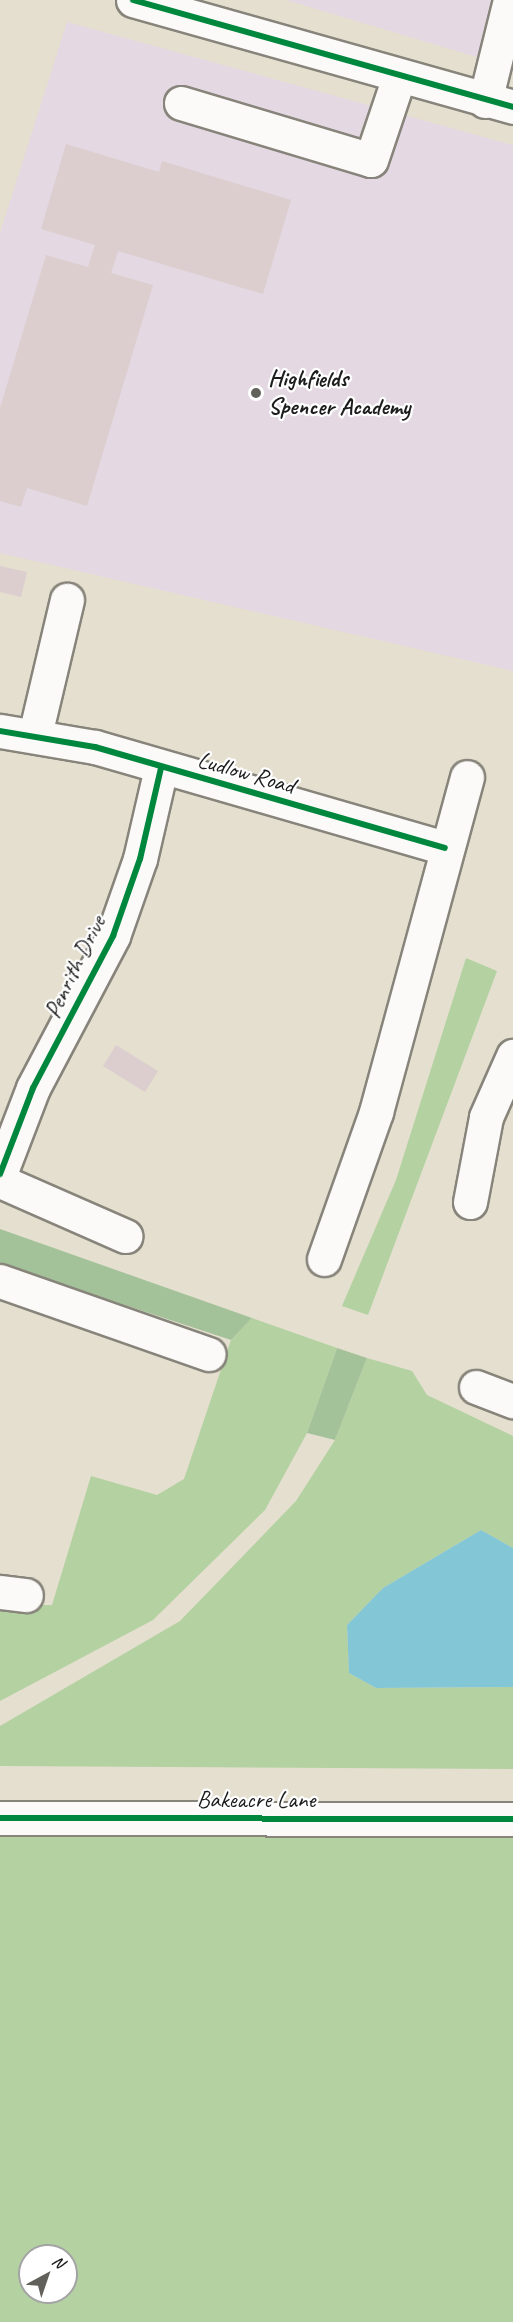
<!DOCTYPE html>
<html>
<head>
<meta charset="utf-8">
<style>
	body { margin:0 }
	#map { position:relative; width:513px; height:2322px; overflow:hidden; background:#e5dfcf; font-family:Caveat,sans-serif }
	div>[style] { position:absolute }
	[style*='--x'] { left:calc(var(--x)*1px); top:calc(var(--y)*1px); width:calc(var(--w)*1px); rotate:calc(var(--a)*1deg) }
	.built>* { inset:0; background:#e4d8e2 }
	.green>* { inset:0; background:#b3d1a1 }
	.forest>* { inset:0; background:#a4c299 }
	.water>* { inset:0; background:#83c6d5 }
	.building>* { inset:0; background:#dccece }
	.roads { filter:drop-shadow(2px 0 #87847b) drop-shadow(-2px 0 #87847b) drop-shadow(0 2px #87847b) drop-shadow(0 -2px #87847b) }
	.minor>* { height:33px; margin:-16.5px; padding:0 16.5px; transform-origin:16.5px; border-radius:16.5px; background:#fbfaf8 }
	.cycleway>* { height:6px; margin:-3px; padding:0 3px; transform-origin:3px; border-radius:3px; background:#00873e }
	.dots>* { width:16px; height:16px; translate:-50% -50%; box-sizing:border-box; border:3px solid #fff; border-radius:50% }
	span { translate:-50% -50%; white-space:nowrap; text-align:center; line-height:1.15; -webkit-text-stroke:4.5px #fff; paint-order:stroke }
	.poi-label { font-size:24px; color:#1c1c1c; font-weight:700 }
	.left { translate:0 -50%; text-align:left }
	.street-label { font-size:24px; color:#1c1c1c }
	.north { position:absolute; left:18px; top:2244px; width:60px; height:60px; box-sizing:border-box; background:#fff; border:2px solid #a4a4a4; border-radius:50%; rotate:40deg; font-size:16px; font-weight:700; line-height:24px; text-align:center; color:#1c1c1c }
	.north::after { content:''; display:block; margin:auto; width:21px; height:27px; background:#62605b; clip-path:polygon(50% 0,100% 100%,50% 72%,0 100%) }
</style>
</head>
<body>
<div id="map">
	<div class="built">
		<i style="clip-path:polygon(286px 0,513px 0,513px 68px)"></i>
		<i style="clip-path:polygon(67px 22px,513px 145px,513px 671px,0 553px,0 233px)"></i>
	</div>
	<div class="green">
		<i style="clip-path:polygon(466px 958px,497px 971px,368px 1315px,342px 1306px,396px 1180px)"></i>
		<i style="clip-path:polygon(252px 1318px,337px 1348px,307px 1433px,265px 1510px,153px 1620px,0 1701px,0 1605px,52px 1605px,91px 1476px,157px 1495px,184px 1479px,231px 1340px)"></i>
		<i style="clip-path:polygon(367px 1358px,412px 1371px,427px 1395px,513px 1436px,513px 1548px,481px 1530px,383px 1588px,347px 1625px,349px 1673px,376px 1688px,513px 1687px,513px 1769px,0 1766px,0 1726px,180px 1621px,296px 1501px,335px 1440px)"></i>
		<i style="clip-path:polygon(evenodd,0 1818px,513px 1821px,513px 2322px,0 2322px,0 1818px,30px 2256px,66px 2256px,66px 2292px,30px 2292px,30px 2256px)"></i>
	</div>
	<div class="forest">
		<i style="clip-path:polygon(0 1229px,252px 1318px,231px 1340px,0 1264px)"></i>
		<i style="clip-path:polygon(337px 1348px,367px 1358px,335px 1440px,307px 1433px)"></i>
	</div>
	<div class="water">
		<i style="clip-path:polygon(481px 1530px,513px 1548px,513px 1687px,376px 1688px,349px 1673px,347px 1625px,383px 1588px)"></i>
	</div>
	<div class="building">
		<i style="clip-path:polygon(66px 144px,159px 172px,162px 161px,291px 200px,263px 294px,118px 251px,111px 273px,153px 285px,87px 506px,27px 488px,21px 507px,0 501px,0 408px,46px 255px,88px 267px,95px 245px,41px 229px)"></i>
		<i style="clip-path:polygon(0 566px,27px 572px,21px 597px,0 592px)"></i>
		<i style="clip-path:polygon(116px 1045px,158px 1071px,145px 1092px,103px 1066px)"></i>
	</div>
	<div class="roads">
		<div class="minor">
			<i style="--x:133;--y:0;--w:395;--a:15.7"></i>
			<i style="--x:485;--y:101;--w:104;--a:-76.1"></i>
			<i style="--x:181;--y:103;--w:198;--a:16.7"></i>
			<i style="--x:371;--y:160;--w:88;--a:-71.4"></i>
			<i style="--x:0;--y:731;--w:96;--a:9.6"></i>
			<i style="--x:95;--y:747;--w:364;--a:16.1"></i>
			<i style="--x:35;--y:735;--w:139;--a:-76.7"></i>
			<i style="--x:0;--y:1174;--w:92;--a:-69"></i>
			<i style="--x:33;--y:1088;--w:172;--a:-62.2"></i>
			<i style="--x:113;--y:936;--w:82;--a:-70.7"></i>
			<i style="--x:140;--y:859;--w:93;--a:-77"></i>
			<i style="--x:0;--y:1181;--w:137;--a:23.7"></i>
			<i style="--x:470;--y:1202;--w:86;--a:-79.3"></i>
			<i style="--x:486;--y:1117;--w:67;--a:-66.1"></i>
			<i style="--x:324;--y:1259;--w:156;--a:-70.5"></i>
			<i style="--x:376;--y:1112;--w:347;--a:-74.8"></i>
			<i style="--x:0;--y:1281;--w:221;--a:19.3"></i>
			<i style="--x:476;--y:1387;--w:40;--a:21"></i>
			<i style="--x:0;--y:1592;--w:26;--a:7"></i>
			<i style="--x:0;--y:1818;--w:513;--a:0.11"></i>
		</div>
	</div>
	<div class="cycleway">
		<i style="--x:133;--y:0;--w:395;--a:15.7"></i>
		<i style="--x:0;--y:731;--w:96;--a:9.6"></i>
		<i style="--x:95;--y:747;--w:364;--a:16.1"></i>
		<i style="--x:0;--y:1174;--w:92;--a:-69"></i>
		<i style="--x:33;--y:1088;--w:172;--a:-62.2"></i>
		<i style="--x:113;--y:936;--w:82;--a:-70.7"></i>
		<i style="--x:140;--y:859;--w:93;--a:-77"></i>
		<i style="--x:0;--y:1818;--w:513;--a:0.11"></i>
	</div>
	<div class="dots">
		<i style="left:256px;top:393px;background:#62605b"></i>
	</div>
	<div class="poi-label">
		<span class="left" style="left:268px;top:393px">Highfields<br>Spencer Academy</span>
	</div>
	<div class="street-label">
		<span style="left:246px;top:773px;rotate:16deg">Ludlow Road</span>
		<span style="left:75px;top:967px;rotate:-64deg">Penrith Drive</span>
		<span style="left:256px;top:1800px">Bakeacre Lane</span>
	</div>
	<div class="north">N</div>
</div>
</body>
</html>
